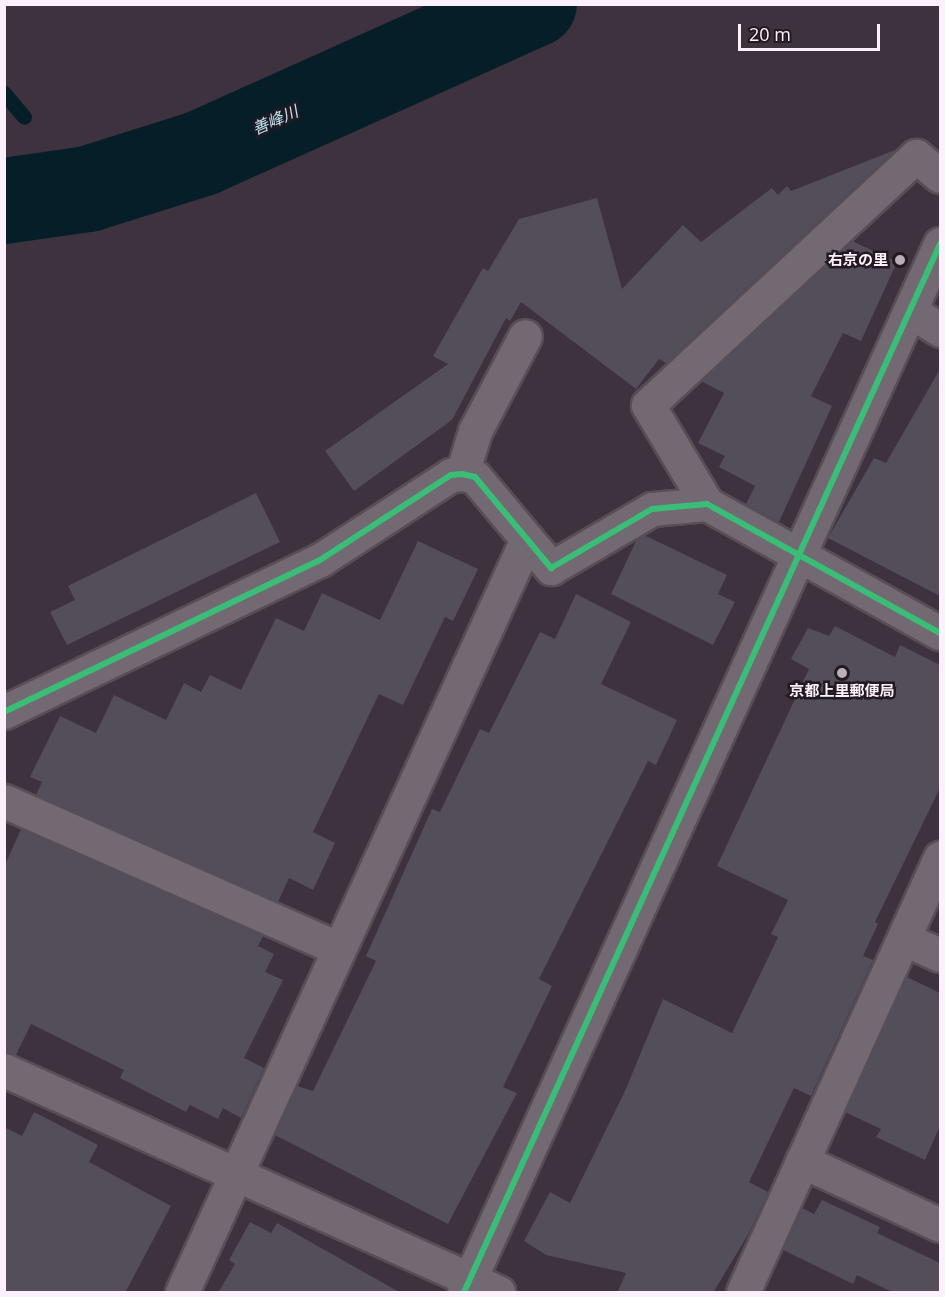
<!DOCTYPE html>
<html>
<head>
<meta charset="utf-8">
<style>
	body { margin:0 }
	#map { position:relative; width:945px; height:1297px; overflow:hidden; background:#3d323d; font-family:"Open Sans","Noto Sans JP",sans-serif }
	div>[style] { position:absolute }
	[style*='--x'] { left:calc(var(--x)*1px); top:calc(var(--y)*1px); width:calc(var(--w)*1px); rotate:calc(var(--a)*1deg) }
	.stream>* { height:15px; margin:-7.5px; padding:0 7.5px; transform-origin:7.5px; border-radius:7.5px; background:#051e28 }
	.river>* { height:86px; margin:-43px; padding:0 43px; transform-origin:43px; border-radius:43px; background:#051e28 }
	.building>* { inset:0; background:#534e59 }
	.roads { filter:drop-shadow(2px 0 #574e57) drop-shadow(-2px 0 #574e57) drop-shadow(0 2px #574e57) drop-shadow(0 -2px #574e57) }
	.minor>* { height:33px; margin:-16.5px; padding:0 16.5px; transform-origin:16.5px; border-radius:16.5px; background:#726972 }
	.cycleway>* { height:6px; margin:-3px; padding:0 3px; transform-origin:3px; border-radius:3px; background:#3abd76 }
	.dots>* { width:16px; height:16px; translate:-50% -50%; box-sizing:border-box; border:3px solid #221a22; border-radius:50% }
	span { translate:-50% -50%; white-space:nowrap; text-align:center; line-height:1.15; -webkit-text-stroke:5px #221a22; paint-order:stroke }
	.poi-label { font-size:15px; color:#fdf0fd; font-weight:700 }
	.right { translate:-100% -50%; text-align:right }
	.water-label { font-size:16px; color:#bee7f8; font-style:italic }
	.frame { position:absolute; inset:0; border:6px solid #fdf0fd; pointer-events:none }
	.scale { position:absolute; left:738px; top:24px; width:142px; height:27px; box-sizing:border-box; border:3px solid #fdf0fd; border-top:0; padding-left:8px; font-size:18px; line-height:21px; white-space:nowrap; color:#fdf0fd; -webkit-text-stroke:4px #221a22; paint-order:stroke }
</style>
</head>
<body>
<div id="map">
	<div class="stream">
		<i style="--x:4;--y:93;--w:31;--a:50"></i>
	</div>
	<div class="river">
		<i style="--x:4;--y:201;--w:85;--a:-8.1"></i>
		<i style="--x:88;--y:189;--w:120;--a:-17.5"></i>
		<i style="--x:202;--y:153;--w:364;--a:-24.2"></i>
	</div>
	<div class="building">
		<i style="clip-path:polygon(895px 150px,666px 363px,659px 359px,636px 389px,521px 302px,510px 321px,506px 318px,452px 420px,354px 491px,325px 451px,448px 364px,433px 356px,483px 268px,488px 271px,519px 219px,597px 198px,622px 289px,683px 225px,701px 242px,772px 188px,778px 195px,787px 186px,791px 191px)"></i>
		<i style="clip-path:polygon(852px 241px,897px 262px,861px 341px,843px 333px,811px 396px,832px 406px,779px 522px,746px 504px,755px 486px,719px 467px,725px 456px,698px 443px,724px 393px,701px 381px)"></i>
		<i style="clip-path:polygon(940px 369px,940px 596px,828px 538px,874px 458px,886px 463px)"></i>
		<i style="clip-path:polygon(256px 493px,280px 542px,67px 645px,50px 612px,75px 600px,68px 586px)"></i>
		<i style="clip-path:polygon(644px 535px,727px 575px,718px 594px,735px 602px,713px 645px,611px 594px,637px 539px)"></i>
		<i style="clip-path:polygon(418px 541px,478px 569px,453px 621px,445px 617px,403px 705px,379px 694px,313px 832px,335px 843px,313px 890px,289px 878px,278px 902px,36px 795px,42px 782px,30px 777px,60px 716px,96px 733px,114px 695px,166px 720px,184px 683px,201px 692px,210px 675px,241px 690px,276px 618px,304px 631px,322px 593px,380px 620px)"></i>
		<i style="clip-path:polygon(576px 594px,631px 622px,601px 684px,677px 720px,656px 765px,648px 761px,539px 979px,552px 986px,503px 1087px,517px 1093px,448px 1224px,275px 1135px,297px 1086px,313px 1091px,376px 961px,366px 956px,432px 809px,440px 812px,480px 729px,489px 733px,540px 632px,555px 639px)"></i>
		<i style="clip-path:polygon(835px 626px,895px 657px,900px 645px,940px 665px,940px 788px,875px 922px,878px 924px,863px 956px,873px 960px,811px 1096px,794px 1088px,749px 1182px,768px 1192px,749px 1233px,713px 1293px,617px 1293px,626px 1273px,546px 1255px,524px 1241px,550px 1192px,570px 1203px,625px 1091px,663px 999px,732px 1033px,778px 937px,771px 934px,788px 900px,717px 866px,809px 669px,791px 659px,808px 628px,829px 636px)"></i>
		<i style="clip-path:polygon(21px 829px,263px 936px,258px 946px,274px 954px,265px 972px,283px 980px,244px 1058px,264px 1068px,241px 1118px,223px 1108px,218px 1119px,190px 1105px,186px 1112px,120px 1078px,124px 1070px,31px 1024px,16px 1055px,4px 1052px,4px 867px)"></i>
		<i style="clip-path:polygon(907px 977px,940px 993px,940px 1126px,925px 1160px,876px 1137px,881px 1129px,845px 1112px)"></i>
		<i style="clip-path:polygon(34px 1112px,98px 1145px,89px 1162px,171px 1206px,125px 1293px,4px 1293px,4px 1127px,22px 1136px)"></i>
		<i style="clip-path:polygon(822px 1200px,880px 1227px,877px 1233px,940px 1263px,940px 1293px,894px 1293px,857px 1275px,853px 1284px,783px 1250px,802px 1208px,814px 1214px)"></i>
		<i style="clip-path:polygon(250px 1222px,271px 1233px,277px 1223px,401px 1293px,218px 1293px,235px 1264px,229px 1260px)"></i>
	</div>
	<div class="roads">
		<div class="minor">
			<i style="--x:910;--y:311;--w:36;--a:32"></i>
			<i style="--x:462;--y:474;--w:45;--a:-73.2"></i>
			<i style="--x:475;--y:431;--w:107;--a:-62.2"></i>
			<i style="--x:707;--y:504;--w:115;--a:-120.8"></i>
			<i style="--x:648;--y:405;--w:366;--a:-42.9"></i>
			<i style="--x:916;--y:156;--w:31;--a:40"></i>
			<i style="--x:4;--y:712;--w:351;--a:-25.7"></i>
			<i style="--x:320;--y:560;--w:156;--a:-33"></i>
			<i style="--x:451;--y:475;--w:11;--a:-5"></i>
			<i style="--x:462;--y:474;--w:13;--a:13"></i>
			<i style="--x:475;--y:477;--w:119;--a:50.1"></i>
			<i style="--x:551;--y:568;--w:117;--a:-30.3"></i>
			<i style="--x:652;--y:509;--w:55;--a:-5.2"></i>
			<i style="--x:707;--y:504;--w:266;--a:29"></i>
			<i style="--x:4;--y:801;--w:366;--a:23.8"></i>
			<i style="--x:904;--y:939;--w:39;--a:24"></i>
			<i style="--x:4;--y:1070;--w:542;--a:24.2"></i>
			<i style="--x:802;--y:1161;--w:152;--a:24.9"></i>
			<i style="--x:182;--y:1292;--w:828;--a:-65.38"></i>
			<i style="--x:464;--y:1292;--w:1151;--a:-65.57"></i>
			<i style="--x:743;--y:1292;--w:477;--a:-65.6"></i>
		</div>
	</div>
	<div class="cycleway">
		<i style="--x:4;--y:712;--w:351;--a:-25.7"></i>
		<i style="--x:320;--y:560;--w:156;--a:-33"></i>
		<i style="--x:451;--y:475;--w:11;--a:-5"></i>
		<i style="--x:462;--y:474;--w:13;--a:13"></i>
		<i style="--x:475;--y:477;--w:119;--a:50.1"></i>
		<i style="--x:551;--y:568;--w:117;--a:-30.3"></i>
		<i style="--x:652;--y:509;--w:55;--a:-5.2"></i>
		<i style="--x:707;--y:504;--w:266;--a:29"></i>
		<i style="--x:464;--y:1292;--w:1151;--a:-65.57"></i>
	</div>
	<div class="dots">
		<i style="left:900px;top:260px;background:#baaeba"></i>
		<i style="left:842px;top:673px;background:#baaeba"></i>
	</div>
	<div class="poi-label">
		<span class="right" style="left:888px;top:260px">右京の里</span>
		<span style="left:842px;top:691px">京都上里郵便局</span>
	</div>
	<div class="water-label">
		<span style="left:275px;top:120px;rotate:-24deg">善峰川</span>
	</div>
	<div class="frame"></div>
	<div class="scale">20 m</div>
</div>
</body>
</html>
